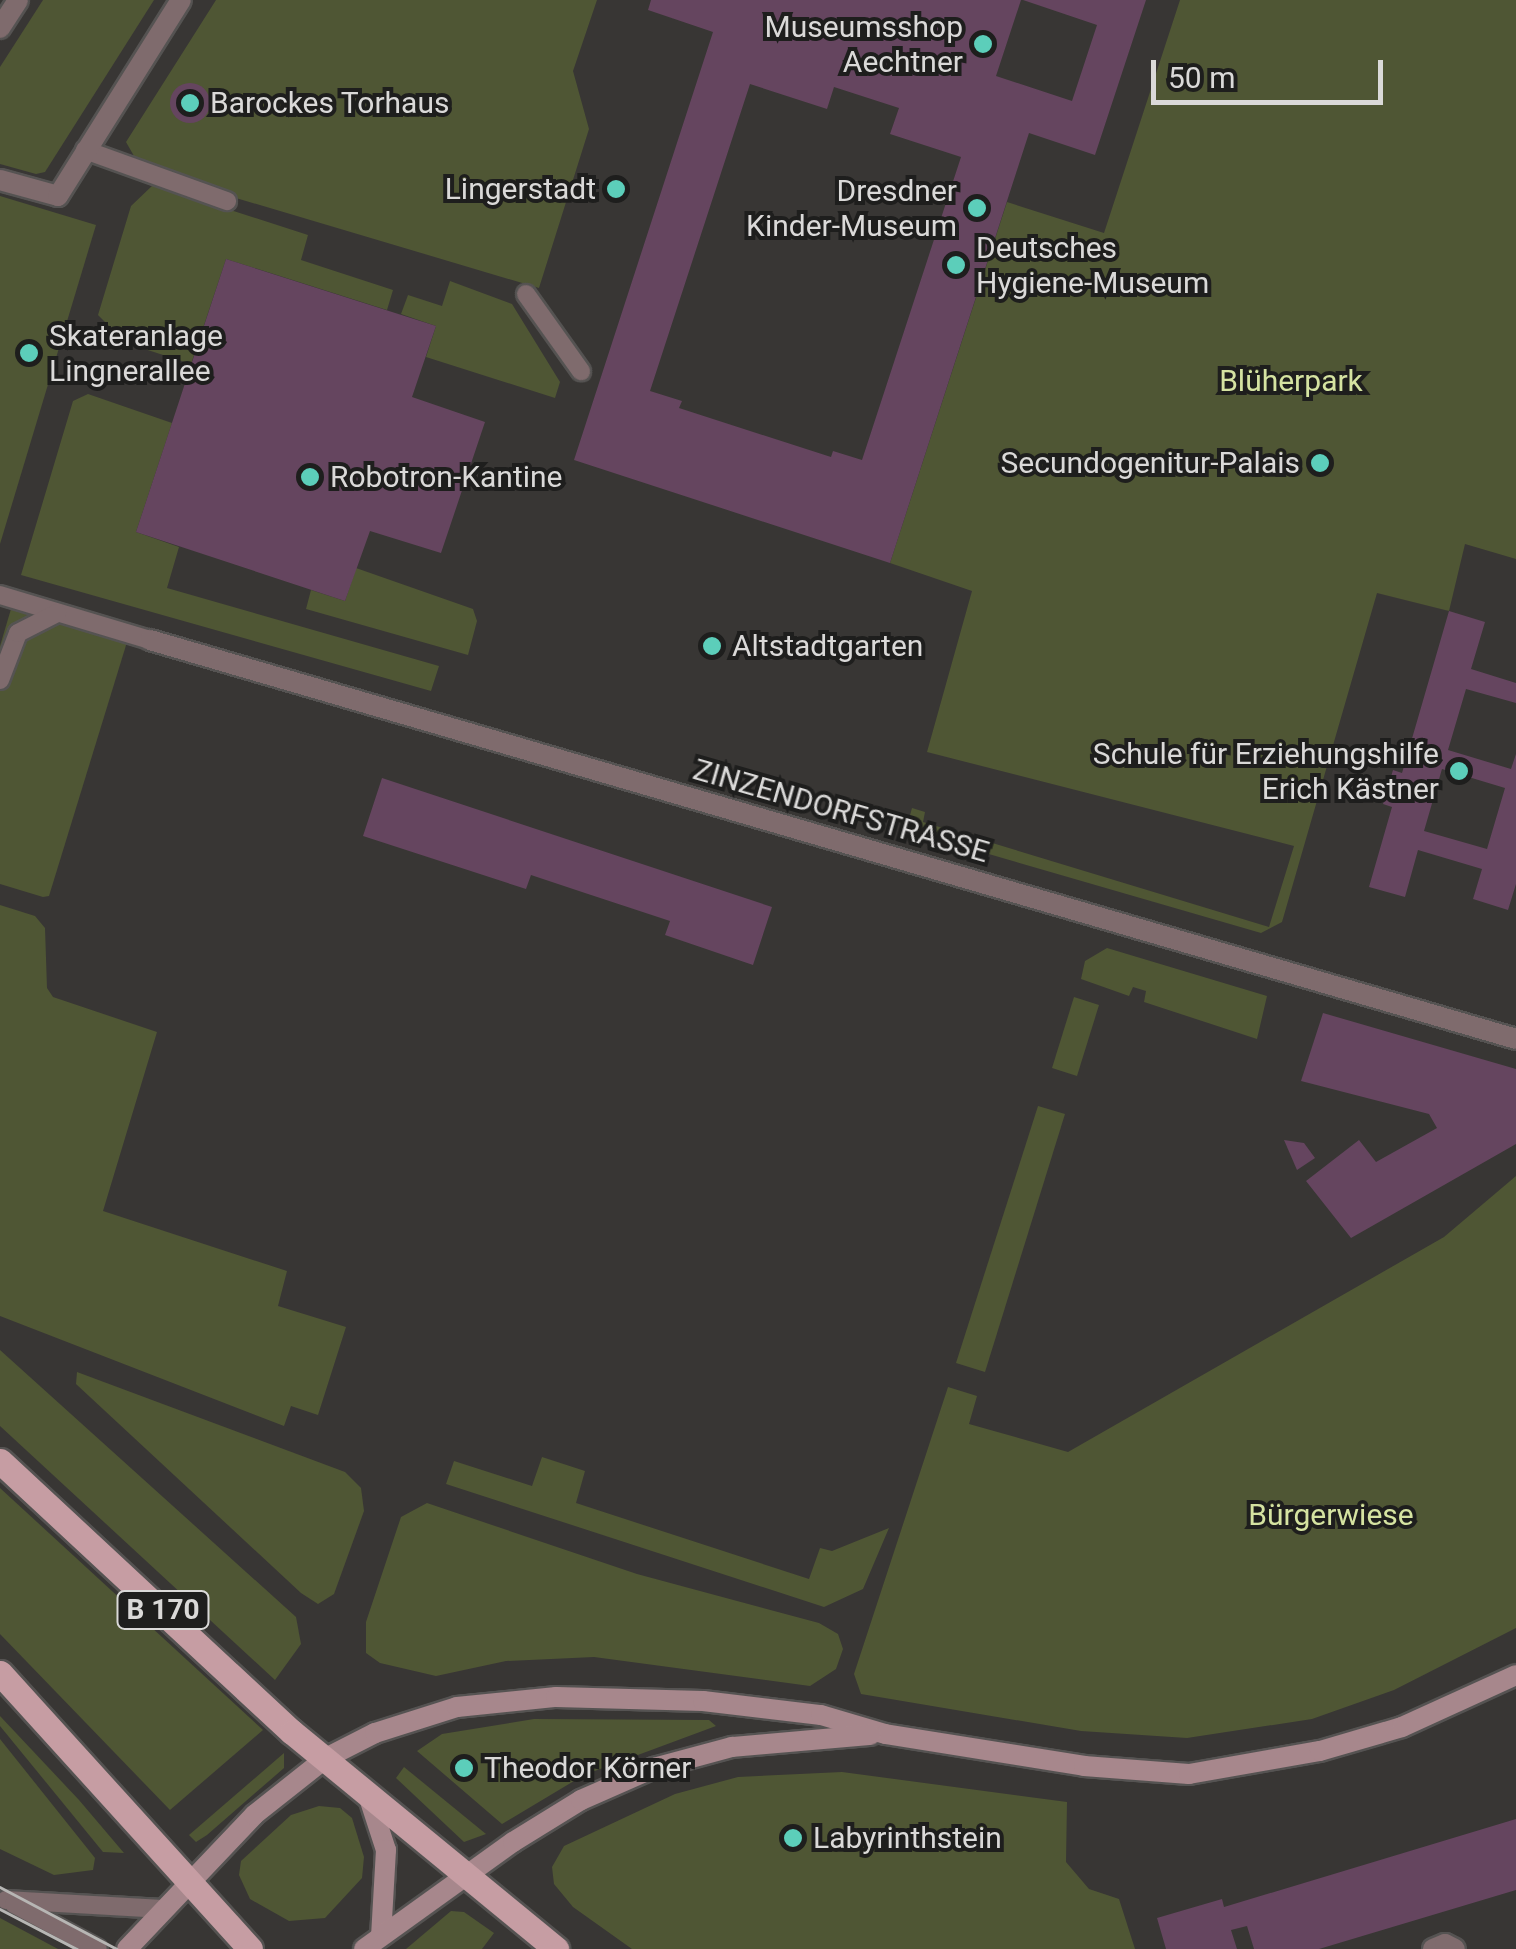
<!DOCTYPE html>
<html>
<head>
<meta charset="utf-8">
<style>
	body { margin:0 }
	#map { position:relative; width:1516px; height:1949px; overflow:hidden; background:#383634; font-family:Roboto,sans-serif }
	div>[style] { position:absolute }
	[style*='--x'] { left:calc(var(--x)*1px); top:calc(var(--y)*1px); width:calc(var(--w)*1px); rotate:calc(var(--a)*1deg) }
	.green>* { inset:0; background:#4f5634 }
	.building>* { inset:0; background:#65455f }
	.round { border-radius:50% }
	.roads { filter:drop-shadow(2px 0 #555352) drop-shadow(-2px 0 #555352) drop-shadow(0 2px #555352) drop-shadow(0 -2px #555352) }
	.service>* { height:18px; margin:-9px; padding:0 9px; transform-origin:9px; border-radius:9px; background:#7f6b6d }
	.minor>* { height:20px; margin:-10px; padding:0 10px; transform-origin:10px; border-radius:10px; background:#7f6b6d }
	.secondary>* { height:20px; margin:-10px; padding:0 10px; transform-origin:10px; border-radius:10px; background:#a7878c }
	.primary>* { height:25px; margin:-12.5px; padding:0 12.5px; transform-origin:12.5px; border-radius:12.5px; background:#c69da3 }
	.tram>* { height:2.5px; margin:-1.25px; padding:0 1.25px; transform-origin:1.25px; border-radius:1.25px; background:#b7b6b4 }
	.dots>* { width:28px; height:28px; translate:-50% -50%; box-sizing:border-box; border:5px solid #1e1e1d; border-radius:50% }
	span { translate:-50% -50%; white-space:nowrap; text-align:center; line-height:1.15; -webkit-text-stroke:8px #1e1e1d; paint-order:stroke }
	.shield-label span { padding:2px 8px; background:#1e1e1d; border:2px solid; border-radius:8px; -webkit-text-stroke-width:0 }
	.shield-label { font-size:28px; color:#dad9d8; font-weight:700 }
	.poi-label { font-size:30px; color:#dad9d8 }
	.right { translate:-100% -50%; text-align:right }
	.left { translate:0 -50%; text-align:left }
	.park-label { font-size:30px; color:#d5e3a1 }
	.street-label { font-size:30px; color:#dad9d8 }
	.scale { position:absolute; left:1151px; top:60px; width:232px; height:45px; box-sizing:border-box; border:5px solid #dad9d8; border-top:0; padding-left:12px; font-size:30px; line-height:35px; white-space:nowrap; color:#dad9d8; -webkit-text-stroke:8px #1e1e1d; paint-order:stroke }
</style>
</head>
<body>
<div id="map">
	<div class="green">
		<i style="clip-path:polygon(43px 0,154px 0,45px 172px,36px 174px,0 164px,0 67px)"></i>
		<i style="clip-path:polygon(216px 0,597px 0,573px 71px,589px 129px,539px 288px,142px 170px,126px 142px)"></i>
		<i style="clip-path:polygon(1180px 0,1516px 0,1516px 559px,1465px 544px,1449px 611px,1377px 593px,1282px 922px,1261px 933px,906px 830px,912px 808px,925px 812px,923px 822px,1269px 927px,1294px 846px,927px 752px,972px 591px,890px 563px,1007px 202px,1104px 233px)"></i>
		<i style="clip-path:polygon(153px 185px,308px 235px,301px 260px,393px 290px,387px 310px,226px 259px,191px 364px,126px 343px,98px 315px,131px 206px)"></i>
		<i style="clip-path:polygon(0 196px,96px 225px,0 544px)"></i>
		<i style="clip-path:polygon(450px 281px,512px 304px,560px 382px,555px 398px,426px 357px,436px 326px,401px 314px,408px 295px,442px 306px)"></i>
		<i style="clip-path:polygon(88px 394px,172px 423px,136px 532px,179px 547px,167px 588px,439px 666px,431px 691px,21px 575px,73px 401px)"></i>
		<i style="clip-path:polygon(356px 568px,473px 609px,477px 621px,468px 655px,306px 609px,311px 590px,345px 601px)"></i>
		<i style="clip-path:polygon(11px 609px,127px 642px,49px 896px,43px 897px,0 884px,0 646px)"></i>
		<i style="clip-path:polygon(0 905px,35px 916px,45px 928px,47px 988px,53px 997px,157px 1032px,103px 1211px,287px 1271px,278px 1306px,346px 1327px,318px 1415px,291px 1406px,284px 1426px,0 1316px)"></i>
		<i style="clip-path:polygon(1107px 948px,1267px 996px,1257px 1039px,1144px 1002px,1146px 991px,1133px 987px,1129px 996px,1081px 979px,1085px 961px)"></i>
		<i style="clip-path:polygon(1074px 997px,1099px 1005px,1077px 1076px,1052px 1068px)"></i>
		<i style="clip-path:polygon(1038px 1106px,1065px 1114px,985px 1372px,956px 1363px)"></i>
		<i style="clip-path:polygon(1516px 1176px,1516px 1628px,1394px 1690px,1312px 1719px,1187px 1738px,1081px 1731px,861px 1694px,854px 1674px,948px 1387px,977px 1396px,969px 1424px,1068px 1452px,1444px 1237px)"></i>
		<i style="clip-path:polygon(0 1350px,296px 1617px,301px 1644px,275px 1680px,0 1426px)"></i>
		<i style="clip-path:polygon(77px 1372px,345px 1472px,361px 1488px,364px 1511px,334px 1594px,318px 1604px,301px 1593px,76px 1384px)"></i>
		<i style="clip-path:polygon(542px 1457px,585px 1471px,576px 1503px,809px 1579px,820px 1548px,832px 1551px,889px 1528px,863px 1589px,824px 1607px,446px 1484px,454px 1461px,532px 1486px)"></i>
		<i style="clip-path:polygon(0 1488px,263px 1730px,170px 1810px,0 1634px)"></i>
		<i style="clip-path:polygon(427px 1503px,637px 1574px,819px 1623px,838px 1634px,843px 1649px,836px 1669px,810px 1686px,594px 1657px,506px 1661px,436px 1676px,380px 1663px,366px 1653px,366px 1622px,401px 1517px)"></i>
		<i style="clip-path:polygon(0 1716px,79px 1800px,124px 1853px,103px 1852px,0 1726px)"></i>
		<i style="clip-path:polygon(534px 1719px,709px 1720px,716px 1726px,584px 1775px,502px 1824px,417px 1751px,442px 1734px)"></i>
		<i style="clip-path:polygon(0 1739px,95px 1858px,93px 1870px,54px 1875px,0 1849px)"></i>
		<i style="clip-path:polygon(284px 1753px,284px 1768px,207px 1835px,196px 1842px,189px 1835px)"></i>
		<i style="clip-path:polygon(404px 1767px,486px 1834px,464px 1842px,396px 1778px)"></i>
		<i style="clip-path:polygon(842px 1772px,1067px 1802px,1066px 1862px,1089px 1889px,1119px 1899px,1135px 1949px,632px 1949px,573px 1907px,554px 1884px,552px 1867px,564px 1846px,675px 1794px,738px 1777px)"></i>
		<i style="clip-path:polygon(319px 1806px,340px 1808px,352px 1818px,364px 1857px,362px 1878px,325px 1918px,289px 1921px,250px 1899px,239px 1875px,241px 1861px,291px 1815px)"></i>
		<i style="clip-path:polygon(451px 1911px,464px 1912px,494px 1933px,482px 1949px,406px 1949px)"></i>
		<i style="clip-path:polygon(0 1918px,58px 1949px,0 1949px)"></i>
	</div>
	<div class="building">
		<i style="clip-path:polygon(evenodd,651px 0,1021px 0,996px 76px,1072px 101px,1097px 25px,1023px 0,1146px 0,1095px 155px,1029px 133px,890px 563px,574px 460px,713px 32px,648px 10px,651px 0,750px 84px,827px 109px,834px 87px,899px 108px,890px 134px,961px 157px,862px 460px,833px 451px,831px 457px,679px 408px,682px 401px,650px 391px,750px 84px)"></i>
		<i class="round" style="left:170px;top:83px;width:40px;height:40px"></i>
		<i style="clip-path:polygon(226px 259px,436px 326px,412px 397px,485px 422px,441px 553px,370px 531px,345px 601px,136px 532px)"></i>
		<i style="clip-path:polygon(evenodd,1449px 611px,1485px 622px,1471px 669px,1516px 683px,1516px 703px,1466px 689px,1448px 750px,1511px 769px,1516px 754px,1516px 884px,1508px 910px,1473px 899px,1482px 869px,1418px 850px,1405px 897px,1369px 887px,1392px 807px,1383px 804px,1393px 770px,1402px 773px,1449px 611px,1442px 769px,1505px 788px,1487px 849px,1424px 831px,1442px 769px)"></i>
		<i style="clip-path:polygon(382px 778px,772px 907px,753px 965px,665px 935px,670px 921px,585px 893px,531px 875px,526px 889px,363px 836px)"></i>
		<i style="clip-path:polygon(1323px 1013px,1516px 1069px,1516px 1144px,1351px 1238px,1306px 1181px,1359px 1140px,1376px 1162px,1437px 1128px,1429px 1114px,1301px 1081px)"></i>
		<i style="clip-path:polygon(1284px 1140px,1304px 1143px,1315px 1158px,1297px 1170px)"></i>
		<i style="clip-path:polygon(1516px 1819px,1516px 1890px,1319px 1949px,1254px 1949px,1247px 1926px,1231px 1930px,1237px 1949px,1166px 1949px,1157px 1918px,1222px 1899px,1224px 1907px)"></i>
	</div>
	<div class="roads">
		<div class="service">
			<i style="--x:85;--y:150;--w:151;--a:19.8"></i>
			<i style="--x:526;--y:294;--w:95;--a:54.5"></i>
			<i style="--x:0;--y:595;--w:157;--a:16.7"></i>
			<i style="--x:0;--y:680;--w:50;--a:-69"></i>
			<i style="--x:18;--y:633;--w:44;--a:-27.1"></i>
			<i style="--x:6;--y:1900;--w:157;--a:3.3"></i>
			<i style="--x:14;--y:1904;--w:95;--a:28.2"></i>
		</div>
		<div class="minor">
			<i style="--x:0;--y:28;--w:33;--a:-57"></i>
			<i style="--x:0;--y:180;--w:60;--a:15.4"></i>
			<i style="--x:58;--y:196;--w:231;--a:-57.9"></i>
			<i style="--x:150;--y:640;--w:1423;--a:16.28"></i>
			<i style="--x:1433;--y:1949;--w:13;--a:-23"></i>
			<i style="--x:1445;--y:1944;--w:11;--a:27"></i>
		</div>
		<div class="secondary">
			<i style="--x:368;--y:1795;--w:58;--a:71.9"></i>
			<i style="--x:386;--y:1850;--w:86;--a:93.3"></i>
			<i style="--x:127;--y:1949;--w:185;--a:-46.5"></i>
			<i style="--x:254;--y:1815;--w:92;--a:-38.4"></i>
			<i style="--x:326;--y:1758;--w:55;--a:-27"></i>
			<i style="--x:375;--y:1733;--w:86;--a:-17.6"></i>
			<i style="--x:457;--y:1707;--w:100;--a:-5.8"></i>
			<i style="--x:556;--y:1697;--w:147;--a:1.6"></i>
			<i style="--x:703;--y:1701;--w:119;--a:6.8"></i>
			<i style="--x:821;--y:1715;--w:67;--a:16.5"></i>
			<i style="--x:885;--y:1734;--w:202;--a:9.1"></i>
			<i style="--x:1084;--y:1766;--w:105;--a:4.4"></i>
			<i style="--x:1189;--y:1774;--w:133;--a:-10"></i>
			<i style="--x:1320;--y:1751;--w:85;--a:-16.3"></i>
			<i style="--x:1402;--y:1727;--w:125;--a:-24.5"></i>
			<i style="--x:364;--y:1949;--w:183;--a:-35.7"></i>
			<i style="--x:513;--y:1842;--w:80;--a:-31.7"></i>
			<i style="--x:581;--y:1800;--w:80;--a:-23.7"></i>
			<i style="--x:654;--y:1768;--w:81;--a:-15.1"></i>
			<i style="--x:732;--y:1747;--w:139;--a:-5"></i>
		</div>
		<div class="primary">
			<i style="--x:0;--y:1461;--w:398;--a:42.9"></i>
			<i style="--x:292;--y:1732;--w:342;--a:39.4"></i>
			<i style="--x:0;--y:1673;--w:372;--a:47.8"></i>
		</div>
	</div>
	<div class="tram">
		<i style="--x:0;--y:1887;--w:132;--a:27.9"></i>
		<i style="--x:0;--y:1909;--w:87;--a:27.5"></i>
	</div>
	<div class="dots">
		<i style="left:983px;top:44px;background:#5cceba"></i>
		<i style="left:190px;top:103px;background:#5cceba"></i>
		<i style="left:616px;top:189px;background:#5cceba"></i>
		<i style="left:977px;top:208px;background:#5cceba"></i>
		<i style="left:956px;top:265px;background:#5cceba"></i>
		<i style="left:29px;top:353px;background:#5cceba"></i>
		<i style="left:1320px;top:463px;background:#5cceba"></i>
		<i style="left:310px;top:477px;background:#5cceba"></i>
		<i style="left:712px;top:646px;background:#5cceba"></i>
		<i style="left:1459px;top:771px;background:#5cceba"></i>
		<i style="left:464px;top:1768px;background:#5cceba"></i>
		<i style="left:793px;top:1838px;background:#5cceba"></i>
	</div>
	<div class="shield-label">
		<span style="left:163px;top:1610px">B 170</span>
	</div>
	<div class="poi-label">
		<span class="right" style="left:963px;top:44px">Museumsshop<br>Aechtner</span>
		<span class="left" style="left:210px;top:103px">Barockes Torhaus</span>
		<span class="right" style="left:596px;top:189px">Lingerstadt</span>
		<span class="right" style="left:957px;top:208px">Dresdner<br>Kinder-Museum</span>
		<span class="left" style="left:976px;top:265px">Deutsches<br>Hygiene-Museum</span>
		<span class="left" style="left:49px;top:353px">Skateranlage<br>Lingnerallee</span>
		<span class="right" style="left:1300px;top:463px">Secundogenitur-Palais</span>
		<span class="left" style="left:330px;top:477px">Robotron-Kantine</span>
		<span class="left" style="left:732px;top:646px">Altstadtgarten</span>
		<span class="right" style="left:1439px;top:771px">Schule für Erziehungshilfe<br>Erich Kästner</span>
		<span class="left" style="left:484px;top:1768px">Theodor Körner</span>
		<span class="left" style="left:813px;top:1838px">Labyrinthstein</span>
	</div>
	<div class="park-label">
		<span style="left:1291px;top:381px">Blüherpark</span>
		<span style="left:1331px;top:1515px">Bürgerwiese</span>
	</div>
	<div class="street-label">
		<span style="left:841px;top:811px;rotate:16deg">ZINZENDORFSTRASSE</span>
	</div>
	<div class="scale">50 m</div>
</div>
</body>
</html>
